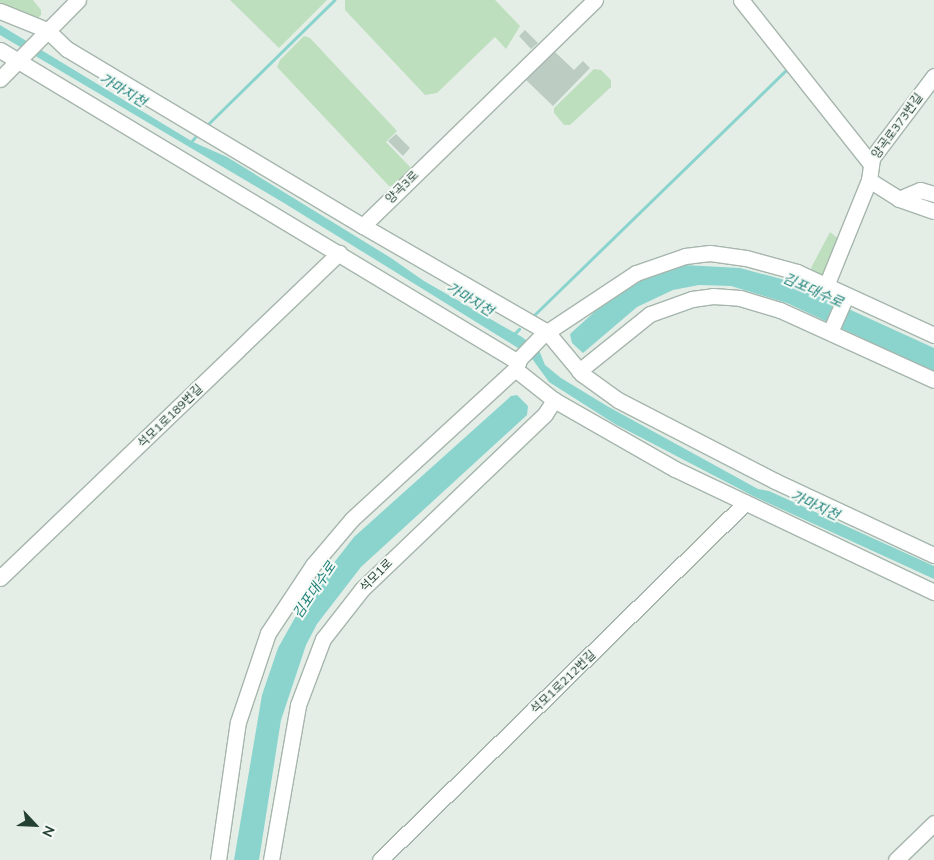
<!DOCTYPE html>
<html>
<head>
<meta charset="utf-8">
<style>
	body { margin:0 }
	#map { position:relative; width:934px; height:860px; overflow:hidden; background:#e4eee7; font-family:Mulish,"Noto Sans KR",sans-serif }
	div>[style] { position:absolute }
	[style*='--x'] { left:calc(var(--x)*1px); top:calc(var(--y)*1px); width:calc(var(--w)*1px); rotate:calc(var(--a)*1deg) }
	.green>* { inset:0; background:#bddfbe }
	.water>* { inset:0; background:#8bd4ce }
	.stream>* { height:3px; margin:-1.5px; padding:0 1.5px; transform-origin:1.5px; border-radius:1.5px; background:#8bd4ce }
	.building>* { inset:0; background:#bcccc2 }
	.roads { filter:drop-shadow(1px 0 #a6b6ad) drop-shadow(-1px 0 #a6b6ad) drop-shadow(0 1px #a6b6ad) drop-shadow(0 -1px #a6b6ad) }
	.minor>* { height:15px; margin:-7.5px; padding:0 7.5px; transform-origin:7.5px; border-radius:7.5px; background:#fff }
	span { translate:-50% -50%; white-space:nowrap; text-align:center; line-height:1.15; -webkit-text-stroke:4px #f5faf6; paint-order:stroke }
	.street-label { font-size:12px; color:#234032 }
	.water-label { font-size:14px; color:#1b7e78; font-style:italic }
	.north { position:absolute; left:10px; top:800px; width:50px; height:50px; -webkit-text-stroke:4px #f5faf6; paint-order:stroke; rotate:115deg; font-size:14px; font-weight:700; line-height:20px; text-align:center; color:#234032 }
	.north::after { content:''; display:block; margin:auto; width:18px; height:22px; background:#234032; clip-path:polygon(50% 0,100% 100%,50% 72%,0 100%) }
</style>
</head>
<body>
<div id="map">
	<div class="green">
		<i style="clip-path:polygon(0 0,33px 0,41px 10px,41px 15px,37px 19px,0 5px)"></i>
		<i style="clip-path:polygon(230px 0,327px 0,279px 48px)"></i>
		<i style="clip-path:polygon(345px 0,495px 0,520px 26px,506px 49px,495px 37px,437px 93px,425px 95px,345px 10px)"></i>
		<i style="clip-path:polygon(304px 36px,310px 38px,397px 131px,386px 142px,411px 168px,411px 172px,395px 187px,389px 186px,277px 67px,280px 60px)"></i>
		<i style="clip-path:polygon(594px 69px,601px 70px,611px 80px,611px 87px,570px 125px,564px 125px,554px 113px,554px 108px)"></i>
		<i style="clip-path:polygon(830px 232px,841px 241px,820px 279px,811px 268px)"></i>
	</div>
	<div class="water">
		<i style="clip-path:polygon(0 25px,193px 142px,227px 157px,391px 258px,424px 281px,522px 337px,539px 350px,545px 365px,561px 378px,607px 406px,758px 489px,769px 491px,934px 566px,934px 579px,755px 497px,615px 424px,549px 382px,533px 360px,518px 348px,284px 203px,0 35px)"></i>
		<i style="clip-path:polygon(684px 265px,740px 268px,785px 280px,934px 348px,934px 372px,787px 303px,731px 286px,699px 285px,673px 290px,637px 307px,583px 353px,572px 343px,570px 334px,612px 296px,649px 276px)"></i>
		<i style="clip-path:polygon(517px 395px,528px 406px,527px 415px,361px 567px,317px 624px,306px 645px,281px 720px,259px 860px,234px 860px,262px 695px,278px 648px,305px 600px,354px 537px,511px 396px)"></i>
	</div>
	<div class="stream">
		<i style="--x:206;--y:126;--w:180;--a:-44.5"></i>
		<i style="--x:189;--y:144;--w:9;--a:-49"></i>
		<i style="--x:533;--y:316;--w:353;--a:-44.2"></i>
		<i style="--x:512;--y:336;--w:10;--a:-45"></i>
	</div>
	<div class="building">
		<i style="clip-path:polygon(525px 30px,538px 43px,531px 49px,519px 36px)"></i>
		<i style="clip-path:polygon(555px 52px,574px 70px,583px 61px,590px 68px,553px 106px,526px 80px)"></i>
		<i style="clip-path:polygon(396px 134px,410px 148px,403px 156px,388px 141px)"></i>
	</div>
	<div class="roads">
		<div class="minor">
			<i style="--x:595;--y:0;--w:324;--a:135.8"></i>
			<i style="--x:363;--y:226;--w:212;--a:29.9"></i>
			<i style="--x:547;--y:332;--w:55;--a:50.2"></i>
			<i style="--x:582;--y:374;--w:44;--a:35.8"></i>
			<i style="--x:618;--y:400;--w:177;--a:27.3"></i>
			<i style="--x:775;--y:481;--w:175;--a:25"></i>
			<i style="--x:741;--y:0;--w:208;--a:51.6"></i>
			<i style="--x:0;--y:11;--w:51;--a:22"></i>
			<i style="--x:47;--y:30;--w:28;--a:44"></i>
			<i style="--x:67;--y:49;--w:345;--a:30.9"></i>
			<i style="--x:0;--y:50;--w:605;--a:31.06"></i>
			<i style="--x:0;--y:79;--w:111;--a:-45.4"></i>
			<i style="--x:869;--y:180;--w:36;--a:32"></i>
			<i style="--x:899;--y:199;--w:37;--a:19"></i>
			<i style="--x:899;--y:199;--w:23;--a:-23"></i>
			<i style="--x:920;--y:190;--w:15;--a:16"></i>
			<i style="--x:826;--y:286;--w:114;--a:-67.9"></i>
			<i style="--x:869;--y:180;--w:22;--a:-82"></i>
			<i style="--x:872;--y:158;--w:103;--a:-52.9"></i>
			<i style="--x:830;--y:332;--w:39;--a:-66"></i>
			<i style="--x:579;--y:371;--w:91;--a:-38.8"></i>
			<i style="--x:650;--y:314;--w:45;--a:-19.7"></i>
			<i style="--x:692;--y:299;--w:21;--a:-8"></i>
			<i style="--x:713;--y:296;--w:27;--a:4"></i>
			<i style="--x:740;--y:298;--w:42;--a:16.7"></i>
			<i style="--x:780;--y:310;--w:169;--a:24.4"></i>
			<i style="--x:554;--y:400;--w:139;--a:29.7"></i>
			<i style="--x:675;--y:469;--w:287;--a:25.4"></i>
			<i style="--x:0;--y:578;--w:470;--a:-43.8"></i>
			<i style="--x:218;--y:860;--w:139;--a:-81.8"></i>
			<i style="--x:238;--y:722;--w:94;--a:-71.4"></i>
			<i style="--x:268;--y:633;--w:82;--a:-56.5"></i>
			<i style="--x:313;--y:565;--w:60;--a:-49.7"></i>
			<i style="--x:352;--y:519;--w:222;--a:-42.6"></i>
			<i style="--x:271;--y:860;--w:157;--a:-80.1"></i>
			<i style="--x:298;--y:705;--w:71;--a:-69.3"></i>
			<i style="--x:323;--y:639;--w:63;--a:-52"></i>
			<i style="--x:362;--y:589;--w:253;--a:-43.7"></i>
			<i style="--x:545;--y:414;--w:17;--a:-57"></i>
			<i style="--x:554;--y:400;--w:50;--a:-141.5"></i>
			<i style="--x:515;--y:369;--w:12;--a:-66"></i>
			<i style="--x:520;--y:358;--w:30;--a:-46"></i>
			<i style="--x:541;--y:336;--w:114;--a:-33.6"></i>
			<i style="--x:636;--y:273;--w:52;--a:-19.1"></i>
			<i style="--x:685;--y:256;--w:25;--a:-7"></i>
			<i style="--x:710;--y:253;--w:36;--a:8"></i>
			<i style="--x:746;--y:258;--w:53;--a:15.4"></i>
			<i style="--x:797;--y:272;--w:151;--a:24.7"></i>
			<i style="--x:380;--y:860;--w:511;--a:-44.37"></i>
			<i style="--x:896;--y:860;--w:53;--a:-44.2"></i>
		</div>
	</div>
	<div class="street-label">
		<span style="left:897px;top:126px;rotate:-54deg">양곡로373번길</span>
		<span style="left:402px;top:187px;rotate:-45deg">양곡3로</span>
		<span style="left:170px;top:416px;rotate:-44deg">석모1로189번길</span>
		<span style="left:376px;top:575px;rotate:-45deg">석모1로</span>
		<span style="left:563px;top:682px;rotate:-44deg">석모1로212번길</span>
	</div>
	<div class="water-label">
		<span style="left:123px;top:90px;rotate:31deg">가마지천</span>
		<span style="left:813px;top:290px;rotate:24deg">김포대수로</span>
		<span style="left:470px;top:299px;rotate:31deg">가마지천</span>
		<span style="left:815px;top:505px;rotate:25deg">가마지천</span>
		<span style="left:314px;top:590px;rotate:-56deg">김포대수로</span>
	</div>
	<div class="north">N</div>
</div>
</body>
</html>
